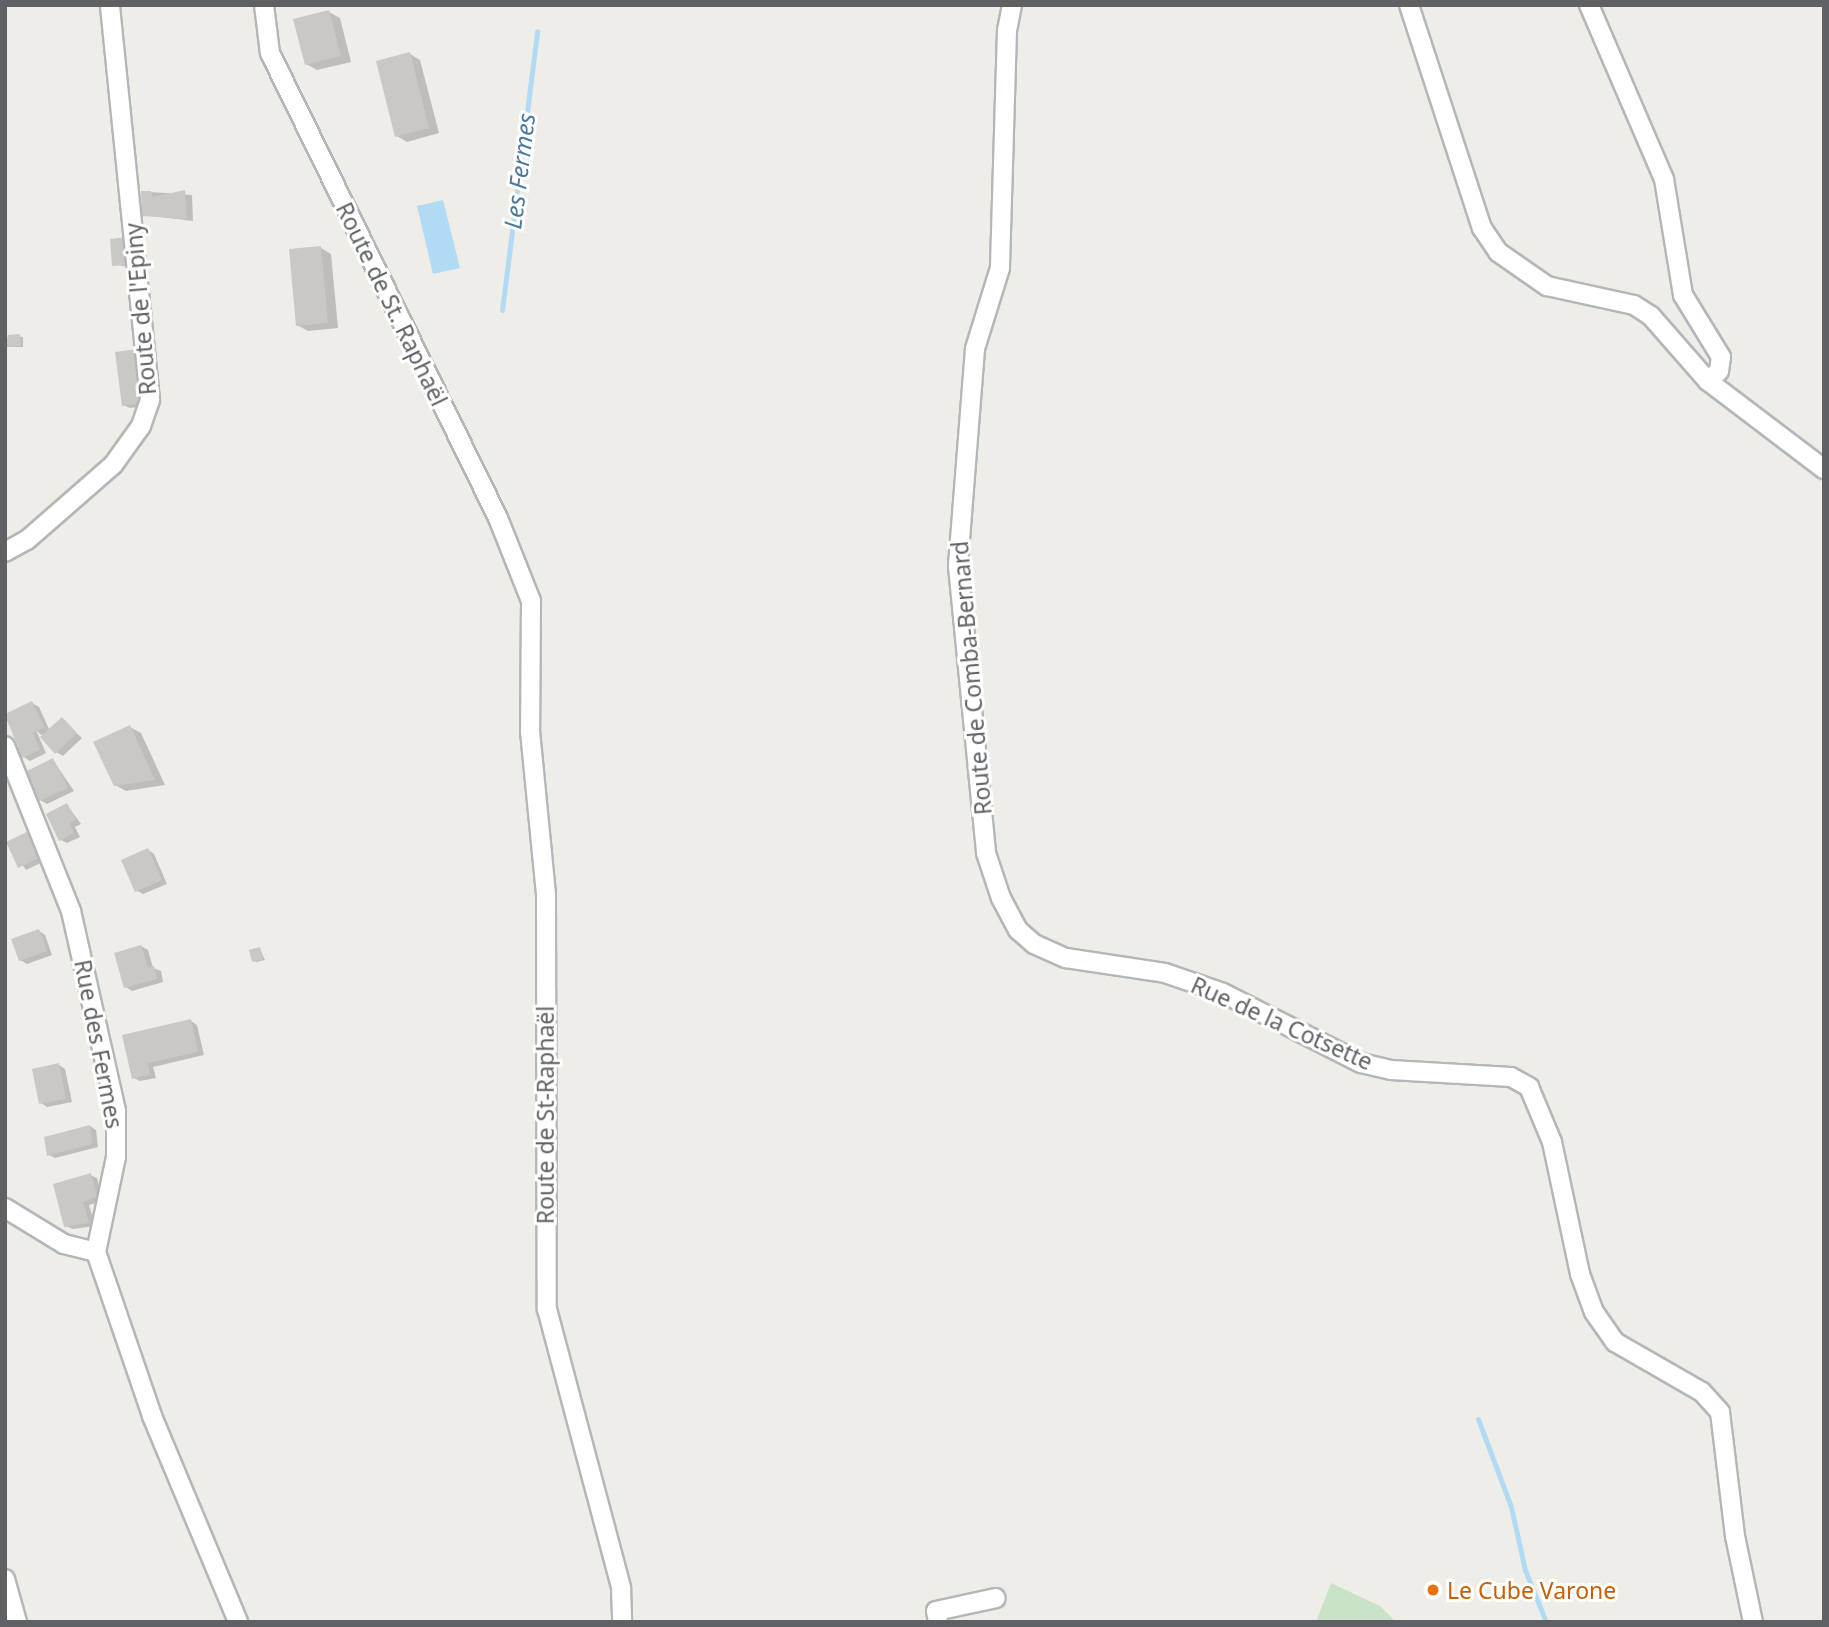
<!DOCTYPE html>
<html>
<head>
<meta charset="utf-8">
<style>
	body { margin:0 }
	#map { position:relative; width:1829px; height:1627px; overflow:hidden; background:#efede7; font-family:"Noto Sans",sans-serif }
	div>[style] { position:absolute }
	[style*='--x'] { left:calc(var(--x)*1px); top:calc(var(--y)*1px); width:calc(var(--w)*1px); rotate:calc(var(--a)*1deg) }
	.green>* { inset:0; background:#c8e3c7 }
	.water>* { inset:0; background:#b1dbf5 }
	.shadow>* { inset:0; background:#0003 }
	.stream>* { height:5px; margin:-2.5px; padding:0 2.5px; transform-origin:2.5px; border-radius:2.5px; background:#b1dbf5 }
	.building>* { inset:0; background:#cac8c4 }
	.roads { filter:drop-shadow(2px 0 #b4b7ba) drop-shadow(-2px 0 #b4b7ba) drop-shadow(0 2px #b4b7ba) drop-shadow(0 -2px #b4b7ba) }
	.minor>* { height:18px; margin:-9px; padding:0 9px; transform-origin:9px; border-radius:9px; background:#fff }
	.dots>* { width:19px; height:19px; translate:-50% -50%; box-sizing:border-box; border:4px solid #fff; border-radius:50% }
	span { translate:-50% -50%; white-space:nowrap; text-align:center; line-height:1.15; -webkit-text-stroke:6px #fff; paint-order:stroke }
	.street-label { font-size:23px; color:#5f6265 }
	.food-label { font-size:23px; color:#c56008 }
	.left { translate:0 -50%; text-align:left }
	.water-label { font-size:24px; color:#4b789e; font-style:italic }
	.frame { position:absolute; inset:0; border:7px solid #5f6265; pointer-events:none }
</style>
</head>
<body>
<div id="map">
	<div class="green">
		<i style="clip-path:polygon(1331px 1583px,1380px 1606px,1396px 1622px,1316px 1622px)"></i>
	</div>
	<div class="water">
		<i style="clip-path:polygon(443px 200px,460px 268px,433px 274px,417px 206px)"></i>
	</div>
	<div class="shadow">
		<i style="clip-path:polygon(329px 12px,340px 18px,351px 62px,317px 70px,306px 64px)"></i>
		<i style="clip-path:polygon(410px 54px,420px 60px,439px 133px,407px 142px,397px 136px)"></i>
		<i style="clip-path:polygon(151px 192px,192px 195px,193px 221px,144px 215px)"></i>
		<i style="clip-path:polygon(112px 240px,136px 267px,114px 265px)"></i>
		<i style="clip-path:polygon(321px 248px,331px 254px,338px 328px,308px 331px,297px 325px)"></i>
		<i style="clip-path:polygon(9px 336px,23px 337px,23px 347px,5px 347px)"></i>
		<i style="clip-path:polygon(117px 353px,150px 406px,130px 408px,123px 405px)"></i>
		<i style="clip-path:polygon(32px 703px,39px 707px,50px 731px,62px 720px,82px 738px,63px 756px,56px 752px,49px 732px,41px 735px,36px 730px,46px 753px,30px 761px,24px 757px,5px 716px)"></i>
		<i style="clip-path:polygon(130px 727px,141px 733px,165px 785px,126px 791px,115px 785px)"></i>
		<i style="clip-path:polygon(53px 760px,74px 791px,47px 804px,40px 800px)"></i>
		<i style="clip-path:polygon(67px 805px,81px 824px,75px 827px,80px 837px,67px 843px,61px 840px)"></i>
		<i style="clip-path:polygon(8px 843px,53px 857px,26px 870px)"></i>
		<i style="clip-path:polygon(148px 850px,154px 854px,167px 884px,143px 894px,136px 890px)"></i>
		<i style="clip-path:polygon(39px 931px,45px 935px,52px 955px,27px 964px,20px 960px)"></i>
		<i style="clip-path:polygon(141px 946px,148px 950px,153px 968px,161px 971px,163px 982px,132px 991px,126px 987px)"></i>
		<i style="clip-path:polygon(260px 949px,265px 960px,256px 962px,254px 961px)"></i>
		<i style="clip-path:polygon(191px 1021px,197px 1025px,204px 1055px,153px 1067px,156px 1078px,140px 1081px,134px 1078px,124px 1037px)"></i>
		<i style="clip-path:polygon(59px 1065px,65px 1069px,72px 1102px,47px 1107px,41px 1103px)"></i>
		<i style="clip-path:polygon(90px 1126px,96px 1130px,98px 1147px,55px 1158px,49px 1155px)"></i>
		<i style="clip-path:polygon(90px 1175px,97px 1178px,103px 1201px,89px 1205px,95px 1226px,73px 1229px,66px 1226px)"></i>
	</div>
	<div class="stream">
		<i style="--x:502;--y:310;--w:281;--a:-82.8"></i>
		<i style="--x:1478;--y:1419;--w:94;--a:69.4"></i>
		<i style="--x:1511;--y:1507;--w:65;--a:77.5"></i>
		<i style="--x:1525;--y:1570;--w:56;--a:68"></i>
	</div>
	<div class="building">
		<i style="clip-path:polygon(329px 10px,341px 56px,305px 65px,293px 19px)"></i>
		<i style="clip-path:polygon(410px 52px,429px 128px,395px 137px,376px 61px)"></i>
		<i style="clip-path:polygon(185px 190px,187px 219px,142px 216px,141px 191px,151px 191px,153px 197px)"></i>
		<i style="clip-path:polygon(127px 237px,130px 264px,112px 266px,110px 239px)"></i>
		<i style="clip-path:polygon(321px 246px,328px 323px,296px 326px,289px 249px)"></i>
		<i style="clip-path:polygon(20px 334px,21px 346px,5px 347px,8px 335px)"></i>
		<i style="clip-path:polygon(137px 349px,145px 403px,122px 406px,115px 352px)"></i>
		<i style="clip-path:polygon(32px 701px,44px 727px,33px 733px,40px 750px,22px 758px,5px 714px)"></i>
		<i style="clip-path:polygon(62px 717px,77px 733px,55px 754px,40px 737px)"></i>
		<i style="clip-path:polygon(130px 725px,155px 780px,114px 786px,93px 742px)"></i>
		<i style="clip-path:polygon(53px 758px,68px 788px,39px 801px,25px 772px)"></i>
		<i style="clip-path:polygon(67px 803px,76px 820px,69px 823px,74px 833px,59px 841px,46px 814px)"></i>
		<i style="clip-path:polygon(35px 828px,47px 854px,18px 868px,6px 842px)"></i>
		<i style="clip-path:polygon(148px 848px,162px 880px,135px 892px,121px 860px)"></i>
		<i style="clip-path:polygon(39px 929px,47px 951px,19px 961px,11px 939px)"></i>
		<i style="clip-path:polygon(141px 945px,148px 968px,154px 966px,157px 979px,124px 988px,114px 953px)"></i>
		<i style="clip-path:polygon(260px 947px,263px 959px,252px 962px,249px 950px)"></i>
		<i style="clip-path:polygon(191px 1019px,198px 1052px,148px 1063px,150px 1074px,132px 1079px,122px 1035px)"></i>
		<i style="clip-path:polygon(59px 1063px,66px 1099px,39px 1104px,32px 1069px)"></i>
		<i style="clip-path:polygon(90px 1125px,92px 1144px,47px 1156px,44px 1137px)"></i>
		<i style="clip-path:polygon(91px 1173px,97px 1197px,83px 1202px,89px 1223px,64px 1227px,53px 1184px)"></i>
	</div>
	<div class="roads">
		<div class="minor">
			<i style="--x:264;--y:5;--w:48;--a:82.9"></i>
			<i style="--x:270;--y:53;--w:518;--a:63.88"></i>
			<i style="--x:498;--y:518;--w:89;--a:68.3"></i>
			<i style="--x:531;--y:601;--w:130;--a:90.4"></i>
			<i style="--x:530;--y:731;--w:165;--a:84.4"></i>
			<i style="--x:546;--y:895;--w:414;--a:89.9"></i>
			<i style="--x:547;--y:1309;--w:289;--a:75.1"></i>
			<i style="--x:621;--y:1588;--w:34;--a:88"></i>
			<i style="--x:1012;--y:5;--w:25;--a:101"></i>
			<i style="--x:1007;--y:30;--w:238;--a:91.7"></i>
			<i style="--x:1000;--y:268;--w:85;--a:107.2"></i>
			<i style="--x:975;--y:349;--w:218;--a:94.5"></i>
			<i style="--x:958;--y:566;--w:288;--a:84.4"></i>
			<i style="--x:986;--y:853;--w:47;--a:71.6"></i>
			<i style="--x:1001;--y:898;--w:36;--a:62"></i>
			<i style="--x:1018;--y:930;--w:21;--a:41"></i>
			<i style="--x:1034;--y:944;--w:35;--a:24"></i>
			<i style="--x:1066;--y:958;--w:100;--a:8.6"></i>
			<i style="--x:1165;--y:973;--w:61;--a:19"></i>
			<i style="--x:1223;--y:993;--w:155;--a:26.9"></i>
			<i style="--x:1361;--y:1063;--w:31;--a:13"></i>
			<i style="--x:1391;--y:1070;--w:120;--a:3.3"></i>
			<i style="--x:1511;--y:1077;--w:21;--a:29"></i>
			<i style="--x:1529;--y:1087;--w:60;--a:67.3"></i>
			<i style="--x:1552;--y:1142;--w:135;--a:78"></i>
			<i style="--x:1580;--y:1274;--w:40;--a:69.8"></i>
			<i style="--x:1594;--y:1312;--w:37;--a:55"></i>
			<i style="--x:1615;--y:1342;--w:100;--a:29.9"></i>
			<i style="--x:1702;--y:1392;--w:27;--a:48"></i>
			<i style="--x:1720;--y:1412;--w:125;--a:83.1"></i>
			<i style="--x:1735;--y:1536;--w:88;--a:78.2"></i>
			<i style="--x:1409;--y:5;--w:235;--a:71.9"></i>
			<i style="--x:1482;--y:228;--w:29;--a:56"></i>
			<i style="--x:1498;--y:252;--w:60;--a:34.8"></i>
			<i style="--x:1547;--y:286;--w:89;--a:12.3"></i>
			<i style="--x:1634;--y:305;--w:20;--a:33"></i>
			<i style="--x:1651;--y:316;--w:86;--a:48.8"></i>
			<i style="--x:1708;--y:381;--w:146;--a:37.2"></i>
			<i style="--x:1589;--y:5;--w:189;--a:66.7"></i>
			<i style="--x:1664;--y:179;--w:118;--a:80.7"></i>
			<i style="--x:1683;--y:295;--w:73;--a:58.5"></i>
			<i style="--x:1721;--y:357;--w:14;--a:98"></i>
			<i style="--x:1719;--y:371;--w:15;--a:138"></i>
			<i style="--x:5;--y:552;--w:25;--a:-29"></i>
			<i style="--x:27;--y:540;--w:114;--a:-41.1"></i>
			<i style="--x:113;--y:465;--w:48;--a:-54.3"></i>
			<i style="--x:141;--y:426;--w:28;--a:-71"></i>
			<i style="--x:150;--y:400;--w:397;--a:-95.8"></i>
			<i style="--x:5;--y:746;--w:178;--a:68.2"></i>
			<i style="--x:71;--y:911;--w:205;--a:77.3"></i>
			<i style="--x:116;--y:1111;--w:46;--a:90"></i>
			<i style="--x:116;--y:1157;--w:97;--a:101.9"></i>
			<i style="--x:96;--y:1252;--w:173;--a:71.1"></i>
			<i style="--x:152;--y:1416;--w:223;--a:67.3"></i>
			<i style="--x:5;--y:1208;--w:69;--a:31.4"></i>
			<i style="--x:64;--y:1244;--w:33;--a:14"></i>
			<i style="--x:5;--y:1579;--w:45;--a:74.4"></i>
			<i style="--x:938;--y:1622;--w:11;--a:-100"></i>
			<i style="--x:936;--y:1611;--w:61;--a:-12.2"></i>
		</div>
	</div>
	<div class="dots">
		<i style="left:1433px;top:1590px;background:#e8710a"></i>
	</div>
	<div class="street-label">
		<span style="left:392px;top:304px;rotate:64deg">Route de St. Raphaël</span>
		<span style="left:140px;top:309px;rotate:-95deg">Route de l'Epiny</span>
		<span style="left:971px;top:678px;rotate:-95deg">Route de Comba-Bernard</span>
		<span style="left:1282px;top:1023px;rotate:24deg">Rue de la Cotsette</span>
		<span style="left:99px;top:1044px;rotate:79deg">Rue des Fermes</span>
		<span style="left:545px;top:1115px;rotate:-90deg">Route de St-Raphaël</span>
	</div>
	<div class="food-label">
		<span class="left" style="left:1447px;top:1590px">Le Cube Varone</span>
	</div>
	<div class="water-label">
		<span style="left:519px;top:171px;rotate:-83deg">Les Fermes</span>
	</div>
	<div class="frame"></div>
</div>
</body>
</html>
